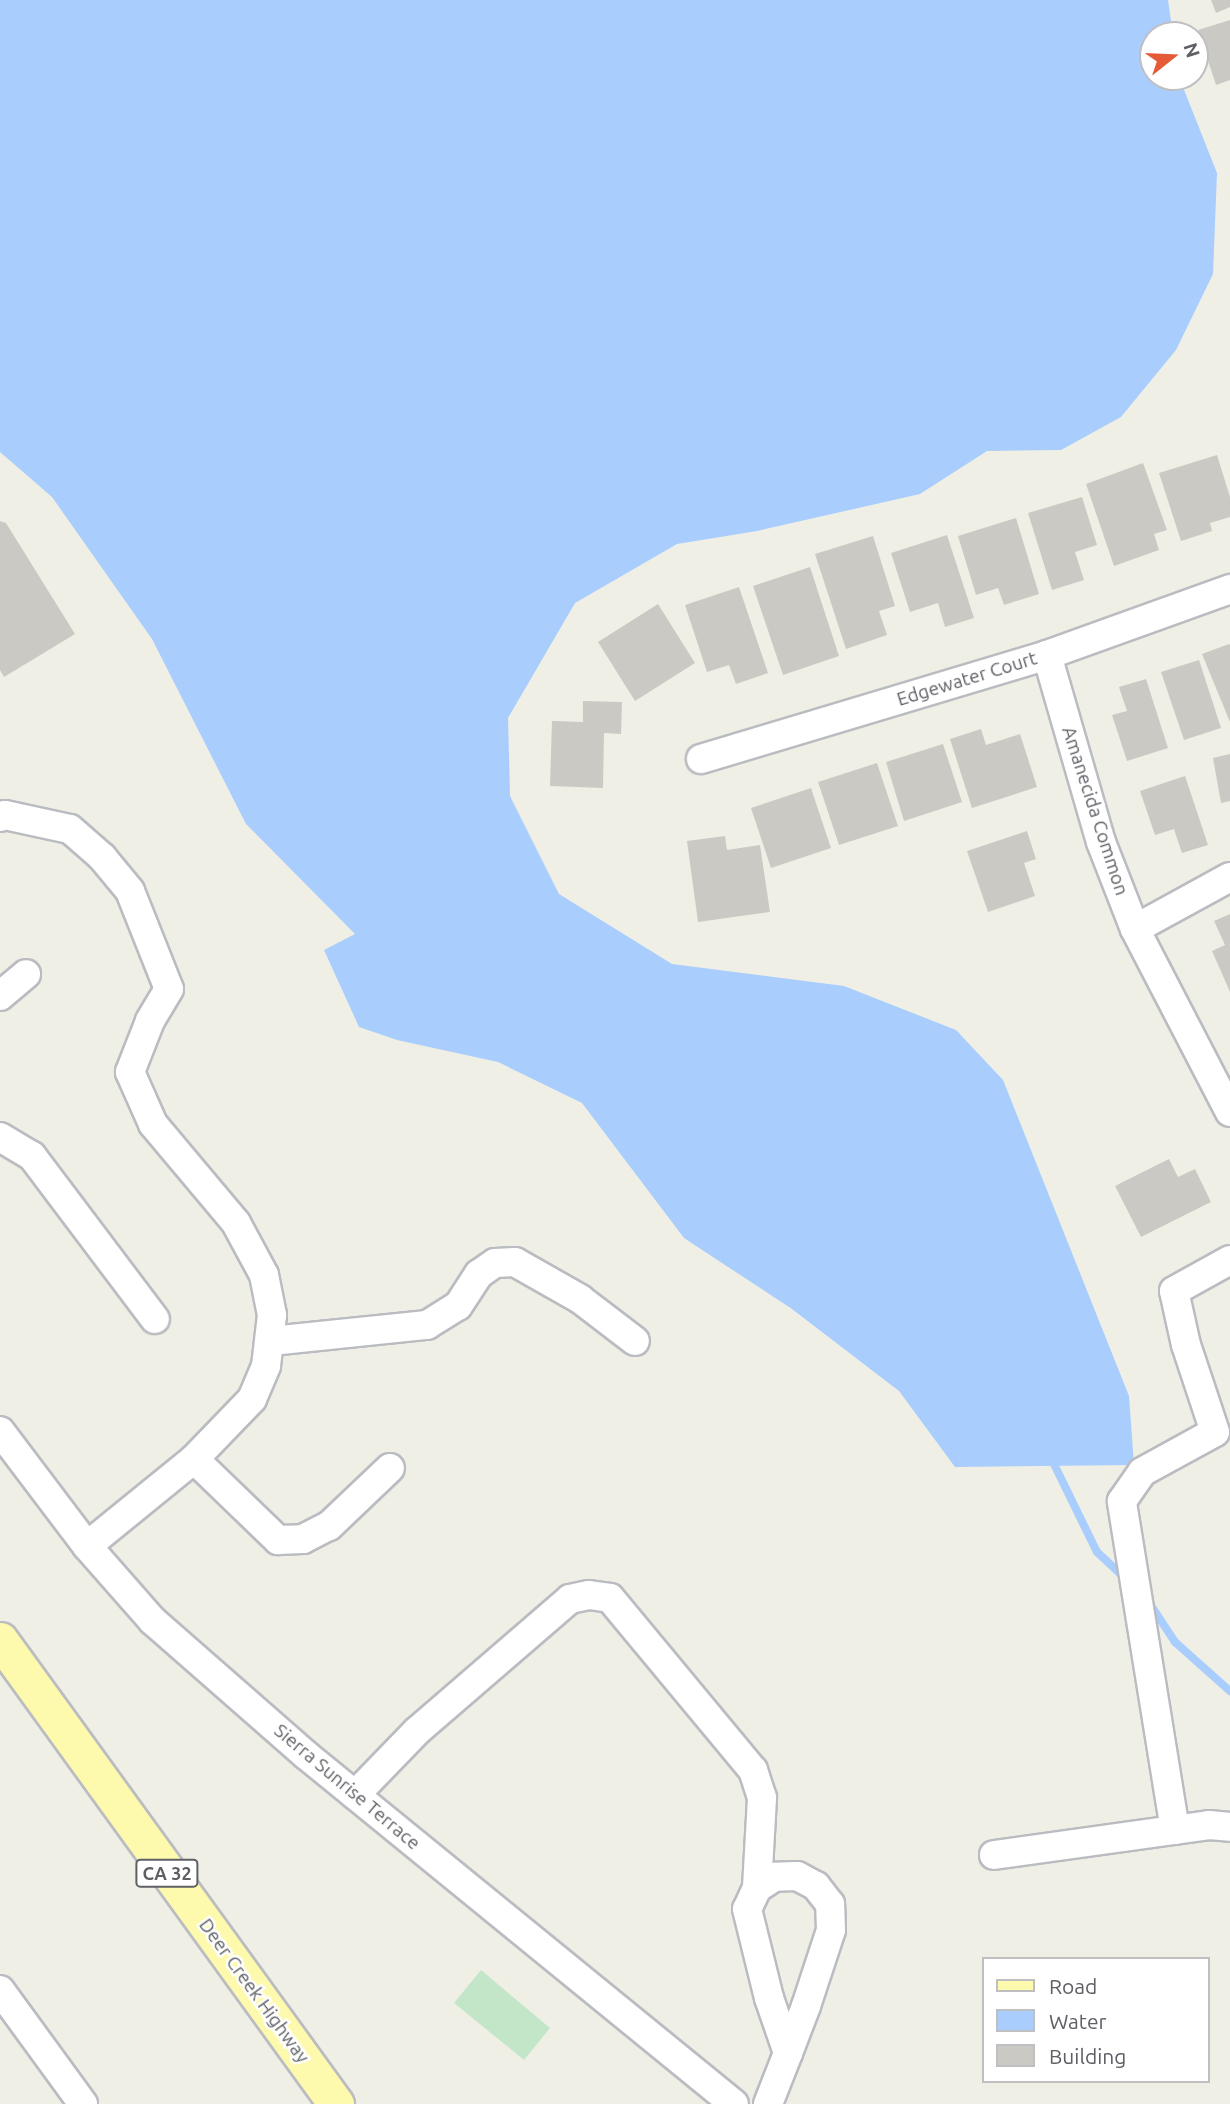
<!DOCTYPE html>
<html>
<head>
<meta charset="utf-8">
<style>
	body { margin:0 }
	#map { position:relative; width:1230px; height:2104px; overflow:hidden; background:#efefe6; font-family:Ubuntu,sans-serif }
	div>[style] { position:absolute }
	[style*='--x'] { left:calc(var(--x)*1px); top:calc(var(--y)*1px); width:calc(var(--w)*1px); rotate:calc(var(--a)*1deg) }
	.green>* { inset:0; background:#c3e6c8 }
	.water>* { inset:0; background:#a9cdfd }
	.stream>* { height:8px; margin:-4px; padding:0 4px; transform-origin:4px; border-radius:4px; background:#a9cdfd }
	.building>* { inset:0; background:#cbc9c3 }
	.roads { filter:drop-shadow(2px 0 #bbbcc1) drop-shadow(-2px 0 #bbbcc1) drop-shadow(0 2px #bbbcc1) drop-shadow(0 -2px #bbbcc1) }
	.minor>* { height:28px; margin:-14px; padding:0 14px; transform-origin:14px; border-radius:14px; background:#fff }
	.major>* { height:35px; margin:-17.5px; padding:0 17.5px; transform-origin:17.5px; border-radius:17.5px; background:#fdfaae }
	span { translate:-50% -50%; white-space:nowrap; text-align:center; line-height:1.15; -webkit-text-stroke:5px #fff; paint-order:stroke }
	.shield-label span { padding:2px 5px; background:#fff; border:2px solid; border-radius:5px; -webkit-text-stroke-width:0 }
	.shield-label { font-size:18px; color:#5e6066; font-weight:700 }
	.street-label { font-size:19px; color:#5e6066 }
	.legend { position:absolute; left:982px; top:1957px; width:228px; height:126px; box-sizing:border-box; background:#fff; border:2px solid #bfbfc2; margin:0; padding:9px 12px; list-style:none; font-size:21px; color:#5e6066 }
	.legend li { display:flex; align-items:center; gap:14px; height:35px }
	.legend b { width:35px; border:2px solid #bfbfc2 }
	.north { position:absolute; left:1139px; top:21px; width:70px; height:70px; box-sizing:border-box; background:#fff; border:2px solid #bfbfc2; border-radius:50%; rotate:72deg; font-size:19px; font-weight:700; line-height:28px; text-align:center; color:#5e6066 }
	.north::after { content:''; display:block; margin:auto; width:24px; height:32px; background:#e55b37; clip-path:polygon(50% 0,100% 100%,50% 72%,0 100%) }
</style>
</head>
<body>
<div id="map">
	<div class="green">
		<i style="clip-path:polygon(481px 1970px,550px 2028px,524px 2060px,454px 2003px)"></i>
	</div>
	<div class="water">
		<i style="clip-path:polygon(0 0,1168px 0,1173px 35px,1153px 35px,1153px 77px,1179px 77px,1217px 173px,1213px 274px,1176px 350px,1121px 417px,1061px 450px,987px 451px,920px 494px,757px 531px,677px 544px,575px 603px,508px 718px,510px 796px,559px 894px,672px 964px,844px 986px,956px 1030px,1003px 1080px,1129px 1396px,1134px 1465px,955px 1467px,899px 1391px,792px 1309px,684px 1238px,582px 1103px,498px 1062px,397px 1040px,359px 1027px,324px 950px,355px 934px,246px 824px,152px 639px,52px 497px,0 452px)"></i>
	</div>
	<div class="stream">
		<i style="--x:1054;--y:1464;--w:98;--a:64"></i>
		<i style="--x:1097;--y:1552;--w:41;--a:43"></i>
		<i style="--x:1146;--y:1598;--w:53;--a:56.6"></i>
		<i style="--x:1175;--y:1642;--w:74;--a:41.7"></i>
	</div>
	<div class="building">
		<i style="clip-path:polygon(1211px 0,1230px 0,1230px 7px,1216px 13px)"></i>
		<i style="clip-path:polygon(1230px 20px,1230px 80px,1216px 85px,1198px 30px)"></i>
		<i style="clip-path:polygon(1217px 455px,1230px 497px,1230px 517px,1210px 523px,1212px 531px,1181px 541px,1159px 473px)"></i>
		<i style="clip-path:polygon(1143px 463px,1167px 530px,1154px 534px,1159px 550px,1114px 566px,1086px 484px)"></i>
		<i style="clip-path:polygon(1082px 497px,1097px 545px,1075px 552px,1084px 580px,1052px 590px,1028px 513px)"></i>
		<i style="clip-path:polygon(1016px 518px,1039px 594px,1004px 605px,998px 588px,976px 595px,958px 536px)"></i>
		<i style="clip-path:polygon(0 521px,6px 523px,75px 634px,4px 677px,0 670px)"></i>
		<i style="clip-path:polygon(947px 535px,974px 618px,945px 627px,938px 603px,910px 612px,891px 553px)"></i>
		<i style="clip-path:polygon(873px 536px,895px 606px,879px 611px,887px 635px,846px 649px,815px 554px)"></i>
		<i style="clip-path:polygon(810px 567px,839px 656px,783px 675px,753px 586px)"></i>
		<i style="clip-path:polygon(739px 587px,768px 673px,736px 684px,729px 665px,707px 672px,685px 605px)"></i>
		<i style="clip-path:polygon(658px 604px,695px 663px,635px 701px,598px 642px)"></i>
		<i style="clip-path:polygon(1229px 644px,1230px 645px,1230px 722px,1202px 654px)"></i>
		<i style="clip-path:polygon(1199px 660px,1221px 728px,1184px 740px,1161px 672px)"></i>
		<i style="clip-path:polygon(1146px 679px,1168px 748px,1127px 761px,1112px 715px,1127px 711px,1119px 687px)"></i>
		<i style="clip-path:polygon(583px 701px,622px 702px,621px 734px,604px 733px,603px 788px,550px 786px,552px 721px,583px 722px)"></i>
		<i style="clip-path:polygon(981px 729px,986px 745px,1020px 734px,1037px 787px,972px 808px,950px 739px)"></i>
		<i style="clip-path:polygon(943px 744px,962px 802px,904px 821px,886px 762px)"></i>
		<i style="clip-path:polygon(1230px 754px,1230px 801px,1221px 803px,1213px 758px)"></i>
		<i style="clip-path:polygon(877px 763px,898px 826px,839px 845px,818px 782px)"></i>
		<i style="clip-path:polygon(1185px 776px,1208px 845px,1182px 853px,1174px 829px,1155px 835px,1140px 791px)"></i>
		<i style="clip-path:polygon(811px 788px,831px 848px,771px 868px,751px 808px)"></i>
		<i style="clip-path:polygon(1027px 831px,1036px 859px,1024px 863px,1035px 896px,988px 912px,967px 851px)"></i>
		<i style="clip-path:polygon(725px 836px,727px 850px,760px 845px,770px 912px,698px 922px,687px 841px)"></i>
		<i style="clip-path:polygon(1230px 914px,1230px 992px,1212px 951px,1225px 945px,1214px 921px)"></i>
		<i style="clip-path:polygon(1169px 1159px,1178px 1177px,1195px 1169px,1211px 1202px,1141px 1237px,1115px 1186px)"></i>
	</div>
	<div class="roads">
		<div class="minor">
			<i style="--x:1047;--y:655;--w:195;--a:73.9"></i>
			<i style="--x:1101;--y:842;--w:93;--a:68.7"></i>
			<i style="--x:1135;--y:929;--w:206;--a:62.6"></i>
			<i style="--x:701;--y:759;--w:361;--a:-16.7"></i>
			<i style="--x:1047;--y:655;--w:195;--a:-19.8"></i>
			<i style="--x:0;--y:817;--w:5;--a:-22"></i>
			<i style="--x:5;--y:815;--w:66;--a:12.2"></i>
			<i style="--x:70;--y:829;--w:43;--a:41.2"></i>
			<i style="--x:102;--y:857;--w:44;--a:50.5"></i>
			<i style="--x:130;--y:891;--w:105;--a:68.3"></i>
			<i style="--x:169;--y:989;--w:37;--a:121"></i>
			<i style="--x:150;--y:1021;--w:55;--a:111.4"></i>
			<i style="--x:130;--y:1072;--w:57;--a:66.1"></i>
			<i style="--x:153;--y:1124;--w:129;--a:50"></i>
			<i style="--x:236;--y:1223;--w:59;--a:61.7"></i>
			<i style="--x:264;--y:1275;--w:41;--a:78.7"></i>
			<i style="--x:272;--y:1315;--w:51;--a:96.7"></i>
			<i style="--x:266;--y:1366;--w:36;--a:113"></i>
			<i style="--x:252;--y:1399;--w:83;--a:134"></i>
			<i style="--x:194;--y:1459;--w:138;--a:140.9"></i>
			<i style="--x:1135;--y:929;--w:108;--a:-28.7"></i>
			<i style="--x:0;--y:996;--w:34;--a:-40"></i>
			<i style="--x:0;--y:1137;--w:37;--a:31"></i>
			<i style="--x:32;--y:1156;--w:204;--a:53"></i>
			<i style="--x:271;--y:1341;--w:157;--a:-5.9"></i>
			<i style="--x:427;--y:1325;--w:36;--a:-32"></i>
			<i style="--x:458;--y:1306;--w:38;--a:-57"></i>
			<i style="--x:479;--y:1274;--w:19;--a:-35"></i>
			<i style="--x:495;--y:1263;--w:20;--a:-3"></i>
			<i style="--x:515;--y:1262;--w:75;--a:29.6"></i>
			<i style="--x:580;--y:1299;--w:69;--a:37.4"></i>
			<i style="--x:0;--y:1431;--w:144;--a:52.9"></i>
			<i style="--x:87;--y:1546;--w:100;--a:48.7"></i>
			<i style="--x:153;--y:1621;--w:203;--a:41.2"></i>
			<i style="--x:306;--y:1755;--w:552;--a:39.19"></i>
			<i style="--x:194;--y:1459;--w:117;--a:44"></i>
			<i style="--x:278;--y:1540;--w:25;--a:-2"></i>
			<i style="--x:303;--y:1539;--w:29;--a:-27"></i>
			<i style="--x:329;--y:1526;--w:84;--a:-43.6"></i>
			<i style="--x:355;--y:1795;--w:89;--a:-45.9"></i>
			<i style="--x:417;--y:1731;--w:202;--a:-40.8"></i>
			<i style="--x:570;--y:1599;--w:19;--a:-12"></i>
			<i style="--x:589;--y:1595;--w:21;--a:8"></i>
			<i style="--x:610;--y:1598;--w:224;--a:50.3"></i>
			<i style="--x:753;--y:1770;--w:29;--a:72"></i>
			<i style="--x:762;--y:1798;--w:90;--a:93.2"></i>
			<i style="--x:1175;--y:1830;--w:333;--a:-99.2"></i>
			<i style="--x:1122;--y:1501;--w:35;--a:-55"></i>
			<i style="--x:1142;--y:1472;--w:83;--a:-28.7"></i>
			<i style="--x:1215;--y:1432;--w:92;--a:-108.4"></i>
			<i style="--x:1186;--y:1345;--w:55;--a:-102.5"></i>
			<i style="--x:1174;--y:1291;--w:64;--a:-29"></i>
			<i style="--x:994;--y:1855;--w:217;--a:-7.9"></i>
			<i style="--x:1209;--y:1825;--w:21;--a:5"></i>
			<i style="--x:0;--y:1990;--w:141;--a:53.9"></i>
			<i style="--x:768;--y:2104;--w:55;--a:-68.6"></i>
			<i style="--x:788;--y:2053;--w:50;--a:-69"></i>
			<i style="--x:806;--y:2006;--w:80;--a:-71.8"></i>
			<i style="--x:831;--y:1930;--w:26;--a:-92"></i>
			<i style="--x:830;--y:1904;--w:23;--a:-128"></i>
			<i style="--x:816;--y:1886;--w:21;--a:-152"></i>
			<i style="--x:797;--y:1876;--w:23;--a:178"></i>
			<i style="--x:774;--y:1877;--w:20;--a:147"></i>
			<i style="--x:757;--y:1888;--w:23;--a:115"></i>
			<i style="--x:747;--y:1909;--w:92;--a:76.1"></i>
			<i style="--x:769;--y:1998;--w:58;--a:70.9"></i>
		</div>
		<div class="major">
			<i style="--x:0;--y:1640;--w:573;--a:54.09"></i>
		</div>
	</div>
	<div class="shield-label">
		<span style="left:167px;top:1873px">CA 32</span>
	</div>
	<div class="street-label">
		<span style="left:967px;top:679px;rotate:-17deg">Edgewater Court</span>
		<span style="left:1095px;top:811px;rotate:72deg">Amanecida Common</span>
		<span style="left:347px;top:1787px;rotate:40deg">Sierra Sunrise Terrace</span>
		<span style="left:254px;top:1991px;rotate:54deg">Deer Creek Highway</span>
	</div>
	<ul class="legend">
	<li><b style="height:9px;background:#fdfaae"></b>Road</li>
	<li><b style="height:19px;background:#a9cdfd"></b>Water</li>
	<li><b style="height:19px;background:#cbc9c3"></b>Building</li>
	</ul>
	<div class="north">N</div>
</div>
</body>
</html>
